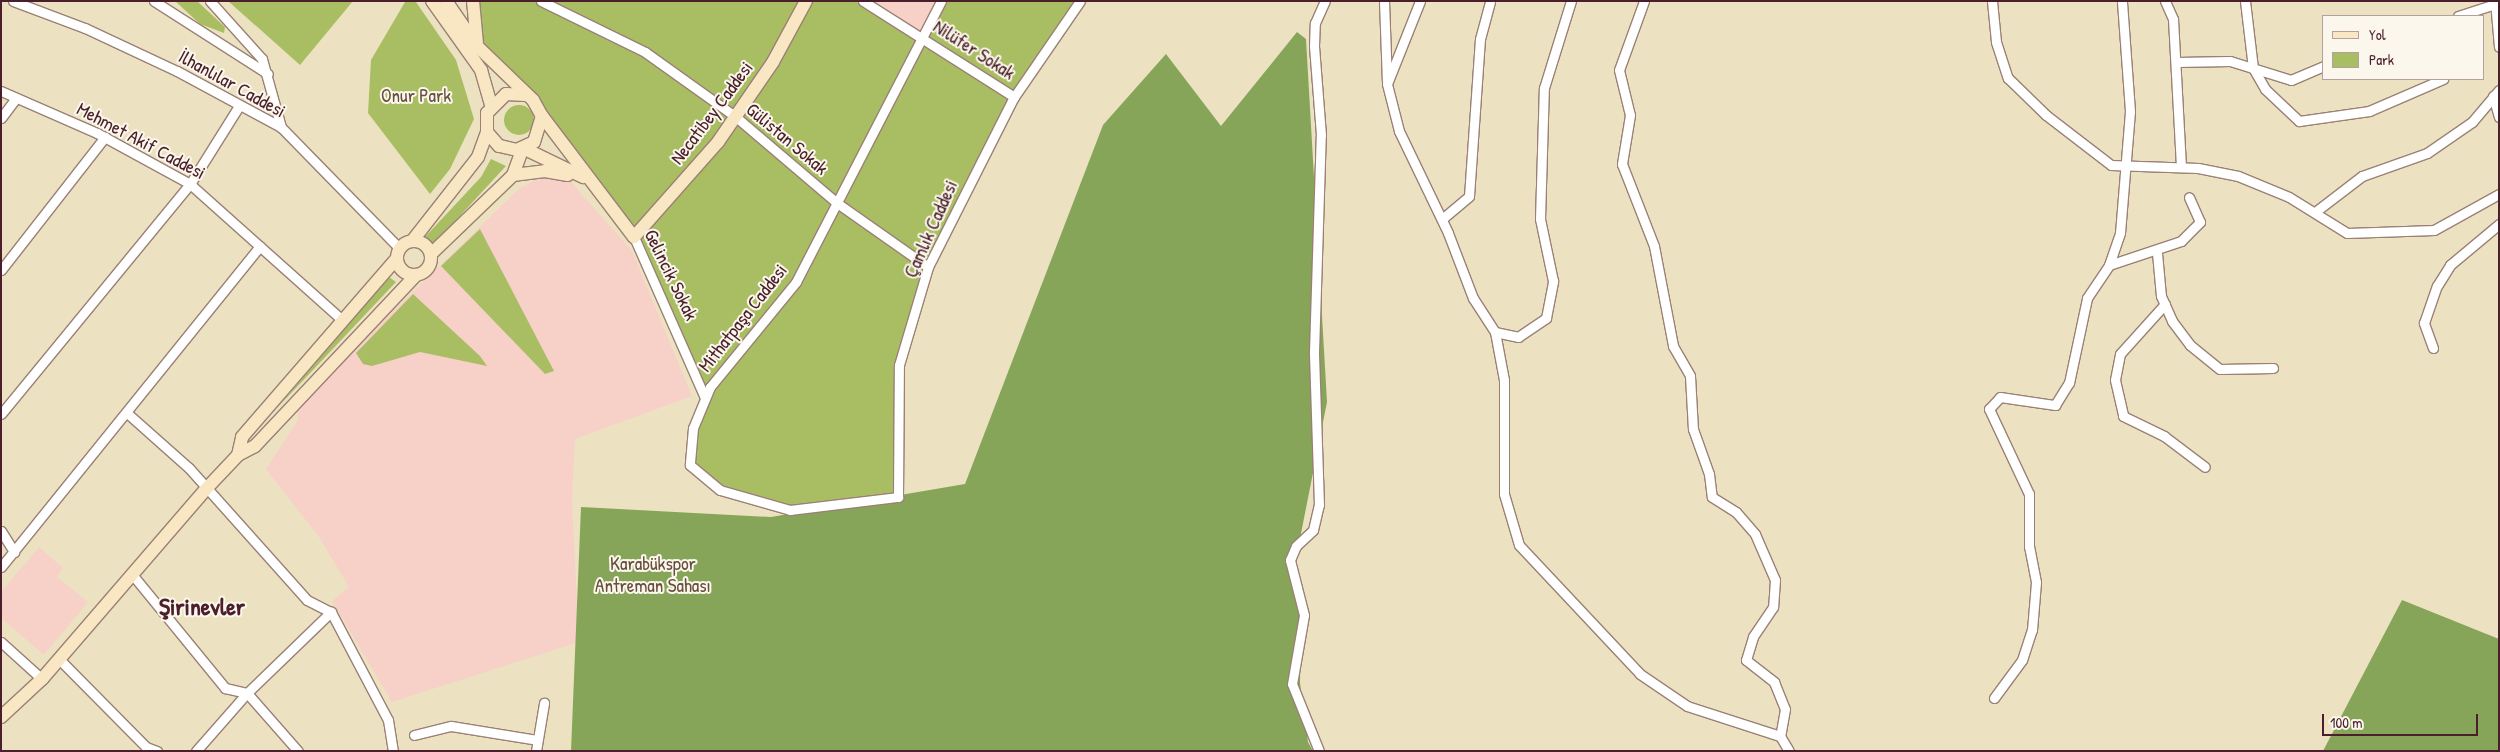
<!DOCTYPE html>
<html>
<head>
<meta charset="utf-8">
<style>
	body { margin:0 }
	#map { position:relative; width:2500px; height:752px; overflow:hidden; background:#ece2c1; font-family:"Patrick Hand",sans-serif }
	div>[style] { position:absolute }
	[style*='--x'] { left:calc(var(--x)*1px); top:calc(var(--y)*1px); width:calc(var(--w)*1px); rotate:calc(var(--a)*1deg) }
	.built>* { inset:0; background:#f7d1c8 }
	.green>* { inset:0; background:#a9be63 }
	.round { border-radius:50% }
	.forest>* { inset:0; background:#86a559 }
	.roads { filter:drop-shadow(1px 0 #9b8076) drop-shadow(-1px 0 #9b8076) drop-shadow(0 1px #9b8076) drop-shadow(0 -1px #9b8076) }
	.street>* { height:9px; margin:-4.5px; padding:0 4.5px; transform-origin:4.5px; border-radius:4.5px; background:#fff }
	.secondary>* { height:12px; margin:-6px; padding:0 6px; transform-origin:6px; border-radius:6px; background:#f9e7c3 }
	.secondary>.ring { margin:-6px; padding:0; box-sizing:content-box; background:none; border:12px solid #f9e7c3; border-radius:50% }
	span { translate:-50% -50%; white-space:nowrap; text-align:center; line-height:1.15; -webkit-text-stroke:4px #fbf7ec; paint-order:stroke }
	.street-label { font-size:19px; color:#4a1f2b }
	.park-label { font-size:19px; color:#664f3c }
	.district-label { font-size:24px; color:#4a1f2b; font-weight:700 }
	.frame { position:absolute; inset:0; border:2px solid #4a1f2b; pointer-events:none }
	.legend { position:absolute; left:2322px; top:15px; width:162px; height:65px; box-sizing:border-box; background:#fbf7ec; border:1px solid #b4a19f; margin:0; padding:6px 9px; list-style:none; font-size:15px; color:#4a1f2b }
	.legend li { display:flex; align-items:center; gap:10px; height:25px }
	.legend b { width:25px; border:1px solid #b4a19f }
	.scale { position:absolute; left:2322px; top:714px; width:156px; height:22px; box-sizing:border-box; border:2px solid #4a1f2b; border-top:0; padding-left:6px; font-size:15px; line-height:18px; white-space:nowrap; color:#4a1f2b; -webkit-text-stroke:4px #fbf7ec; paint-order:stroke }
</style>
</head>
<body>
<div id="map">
	<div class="built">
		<i style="clip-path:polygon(863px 1px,941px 1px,922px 38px)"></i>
		<i style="clip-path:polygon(541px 177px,570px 181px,632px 251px,692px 396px,575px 439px,572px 500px,579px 642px,392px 702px,332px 601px,349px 587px,319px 537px,266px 469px,298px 420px,297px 404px,520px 188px)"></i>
		<i style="clip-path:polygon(39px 547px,63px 568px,57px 577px,88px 602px,44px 655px,1px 618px,1px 592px)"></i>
	</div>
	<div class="green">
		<i style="clip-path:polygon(175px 1px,197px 1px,225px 27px,224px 33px,200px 24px)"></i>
		<i style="clip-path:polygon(228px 1px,353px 1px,300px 65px)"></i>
		<i style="clip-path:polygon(473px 1px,863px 1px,922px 38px,941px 1px,1080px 1px,1030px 71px,928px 267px,899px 366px,898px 497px,790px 510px,720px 490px,690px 465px,693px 428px,705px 398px,634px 237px,542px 116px,477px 46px)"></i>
		<i style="clip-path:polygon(405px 2px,416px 2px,456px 60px,474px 119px,450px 169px,430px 194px,368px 113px,371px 60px)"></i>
		<i class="round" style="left:504px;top:105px;width:30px;height:30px"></i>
		<i style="clip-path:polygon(491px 159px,506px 166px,433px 245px,424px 238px,481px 177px)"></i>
		<i style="clip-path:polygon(480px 229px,554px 371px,545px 374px,441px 266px)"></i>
		<i style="clip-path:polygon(389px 277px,396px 282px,279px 406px)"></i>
		<i style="clip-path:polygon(413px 294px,480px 356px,487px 366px,420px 352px,372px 366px,363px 364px,356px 353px)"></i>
	</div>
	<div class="forest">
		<i style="clip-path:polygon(1297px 32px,1306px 39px,1327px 402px,1293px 574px,1301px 629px,1300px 683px,1308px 742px,1313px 751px,571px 751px,581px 507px,771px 517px,965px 484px,1103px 125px,1166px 54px,1221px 126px)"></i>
		<i style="clip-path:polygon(2402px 600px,2499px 639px,2499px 751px,2323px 751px)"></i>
	</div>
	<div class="roads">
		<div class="street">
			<i style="--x:13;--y:1;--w:77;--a:20.6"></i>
			<i style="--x:85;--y:28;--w:102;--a:25.1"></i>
			<i style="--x:177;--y:71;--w:118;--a:28.3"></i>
			<i style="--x:281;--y:127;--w:169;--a:45.7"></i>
			<i style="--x:154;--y:1;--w:135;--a:32.6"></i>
			<i style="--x:210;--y:1;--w:78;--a:48.1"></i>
			<i style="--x:262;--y:59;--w:71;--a:74.4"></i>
			<i style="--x:541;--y:1;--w:116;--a:26.1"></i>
			<i style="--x:645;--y:52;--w:112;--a:35.5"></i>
			<i style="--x:736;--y:117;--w:133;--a:40.4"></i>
			<i style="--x:837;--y:203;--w:111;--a:35.1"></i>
			<i style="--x:863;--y:1;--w:179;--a:32.4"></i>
			<i style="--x:941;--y:1;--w:316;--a:117.3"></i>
			<i style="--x:796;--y:282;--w:136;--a:129.3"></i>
			<i style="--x:710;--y:387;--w:44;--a:112.5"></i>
			<i style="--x:693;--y:428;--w:37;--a:95"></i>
			<i style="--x:690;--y:465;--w:39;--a:40"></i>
			<i style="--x:720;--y:490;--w:73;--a:15.9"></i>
			<i style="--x:790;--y:510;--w:109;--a:-6.9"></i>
			<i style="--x:898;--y:497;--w:132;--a:-89.6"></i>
			<i style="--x:899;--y:365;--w:102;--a:-73.5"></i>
			<i style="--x:928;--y:267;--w:191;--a:-63.2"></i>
			<i style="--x:1014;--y:97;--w:116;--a:-55.5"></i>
			<i style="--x:1384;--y:1;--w:80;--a:87.9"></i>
			<i style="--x:1420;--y:1;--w:89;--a:111.7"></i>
			<i style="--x:1387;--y:84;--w:49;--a:75.7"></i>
			<i style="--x:1399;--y:131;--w:113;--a:64.3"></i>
			<i style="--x:1448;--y:233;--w:70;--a:69"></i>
			<i style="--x:1473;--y:298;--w:40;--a:57.1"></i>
			<i style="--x:1495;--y:332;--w:24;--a:12"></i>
			<i style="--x:1518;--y:337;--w:34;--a:-34"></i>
			<i style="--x:1546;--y:318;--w:38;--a:-79"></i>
			<i style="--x:1553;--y:281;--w:63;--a:-101.8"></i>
			<i style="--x:1540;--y:219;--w:131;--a:-88.3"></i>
			<i style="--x:1544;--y:88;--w:91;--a:-72.8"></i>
			<i style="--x:1644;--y:1;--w:73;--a:109.9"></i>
			<i style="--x:1619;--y:70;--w:46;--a:76.3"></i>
			<i style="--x:1630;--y:115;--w:50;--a:99.3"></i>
			<i style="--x:1622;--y:164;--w:88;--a:68.7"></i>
			<i style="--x:1654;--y:246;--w:102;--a:79.2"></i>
			<i style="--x:1673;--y:346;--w:34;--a:60"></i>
			<i style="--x:1690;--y:376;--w:53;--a:86.8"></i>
			<i style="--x:1693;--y:429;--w:48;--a:70.4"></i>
			<i style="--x:1709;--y:474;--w:23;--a:83"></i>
			<i style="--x:1712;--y:497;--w:28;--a:32"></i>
			<i style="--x:1736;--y:512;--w:29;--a:49"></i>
			<i style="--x:1755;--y:534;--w:50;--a:66.5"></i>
			<i style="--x:1775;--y:580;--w:27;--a:94"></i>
			<i style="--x:1773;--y:607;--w:36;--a:124"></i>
			<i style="--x:1753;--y:637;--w:24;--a:107"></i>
			<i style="--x:1746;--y:660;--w:36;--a:38"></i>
			<i style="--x:1774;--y:682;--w:29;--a:68"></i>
			<i style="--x:1785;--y:709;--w:27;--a:100"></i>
			<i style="--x:1992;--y:1;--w:41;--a:84.4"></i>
			<i style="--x:1996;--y:42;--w:38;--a:72"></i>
			<i style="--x:2008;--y:78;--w:53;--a:44.2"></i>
			<i style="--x:2046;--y:115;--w:82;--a:37.6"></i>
			<i style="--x:2111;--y:165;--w:87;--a:2"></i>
			<i style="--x:2198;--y:168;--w:41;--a:11.3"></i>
			<i style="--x:2238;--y:176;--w:55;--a:22.4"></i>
			<i style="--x:2289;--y:197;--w:68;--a:31.8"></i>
			<i style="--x:2347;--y:233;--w:87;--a:-2"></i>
			<i style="--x:2434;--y:230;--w:74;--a:-29"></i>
			<i style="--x:2165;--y:1;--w:20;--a:66"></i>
			<i style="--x:2173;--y:19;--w:148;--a:86.9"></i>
			<i style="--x:2245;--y:1;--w:67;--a:83.2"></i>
			<i style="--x:2253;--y:68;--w:24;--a:60"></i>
			<i style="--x:2265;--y:89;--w:47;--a:43.3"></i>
			<i style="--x:2299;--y:121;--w:71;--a:-8.1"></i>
			<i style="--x:2369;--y:111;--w:81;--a:-23.4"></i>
			<i style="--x:2495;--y:1;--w:46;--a:85"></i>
			<i style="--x:2458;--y:16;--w:39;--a:-18"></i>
			<i style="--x:2177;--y:62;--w:53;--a:-1.1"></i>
			<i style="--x:2230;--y:61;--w:64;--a:17.3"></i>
			<i style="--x:2291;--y:80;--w:36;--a:-23"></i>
			<i style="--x:1;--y:91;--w:105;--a:23.6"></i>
			<i style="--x:97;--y:133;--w:106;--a:28.7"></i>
			<i style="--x:190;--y:184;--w:204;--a:41.8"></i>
			<i style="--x:2493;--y:96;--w:22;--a:74"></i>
			<i style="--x:1;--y:118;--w:25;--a:-53"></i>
			<i style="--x:2315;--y:212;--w:59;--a:-37.5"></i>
			<i style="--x:2362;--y:176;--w:69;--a:-19.5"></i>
			<i style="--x:2427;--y:153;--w:55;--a:-34.6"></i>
			<i style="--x:2472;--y:122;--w:42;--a:-49.8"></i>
			<i style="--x:1442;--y:219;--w:35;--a:-40"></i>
			<i style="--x:1469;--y:196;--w:157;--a:-86"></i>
			<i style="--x:1480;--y:39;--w:39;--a:-75"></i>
			<i style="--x:634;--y:237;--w:176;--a:66.2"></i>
			<i style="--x:2157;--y:253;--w:43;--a:84.7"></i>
			<i style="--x:2161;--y:296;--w:27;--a:66"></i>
			<i style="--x:2172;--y:321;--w:30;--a:53"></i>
			<i style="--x:2190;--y:345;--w:38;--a:39"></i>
			<i style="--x:2220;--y:369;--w:53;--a:-1.1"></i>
			<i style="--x:2109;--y:265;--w:76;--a:-18.4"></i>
			<i style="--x:2181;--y:241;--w:27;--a:-45"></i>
			<i style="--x:2200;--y:222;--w:27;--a:-114"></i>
			<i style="--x:1;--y:270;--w:169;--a:-52"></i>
			<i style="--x:2165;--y:304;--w:67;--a:132"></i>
			<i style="--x:2120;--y:354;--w:26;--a:101"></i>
			<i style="--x:2115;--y:380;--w:37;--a:77"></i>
			<i style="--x:2123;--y:416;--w:46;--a:26"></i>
			<i style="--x:2164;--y:436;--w:51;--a:37.1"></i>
			<i style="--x:1495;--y:332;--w:49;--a:79.4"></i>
			<i style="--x:1504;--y:380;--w:114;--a:90"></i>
			<i style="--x:1504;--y:494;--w:53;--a:73.6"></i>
			<i style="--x:1519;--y:545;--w:177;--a:46.8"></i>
			<i style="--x:1640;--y:674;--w:57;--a:34.2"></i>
			<i style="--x:1687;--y:706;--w:98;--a:17.9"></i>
			<i style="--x:1780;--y:736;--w:17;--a:59"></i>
			<i style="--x:2433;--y:348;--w:27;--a:-110"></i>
			<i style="--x:2424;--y:323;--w:39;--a:-71"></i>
			<i style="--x:2437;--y:286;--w:25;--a:-58"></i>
			<i style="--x:2450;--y:265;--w:64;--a:-39.9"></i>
			<i style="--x:127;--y:413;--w:83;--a:41.6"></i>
			<i style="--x:189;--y:468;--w:177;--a:48.2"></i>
			<i style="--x:307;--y:600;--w:27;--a:27"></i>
			<i style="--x:331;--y:612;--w:122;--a:62.2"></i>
			<i style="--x:388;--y:720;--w:31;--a:81"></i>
			<i style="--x:1;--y:414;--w:298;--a:-50.6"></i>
			<i style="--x:190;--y:184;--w:92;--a:-57.9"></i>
			<i style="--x:1;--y:531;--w:25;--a:58"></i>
			<i style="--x:1;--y:567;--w:412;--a:-51.1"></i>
			<i style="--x:131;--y:573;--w:149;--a:50.7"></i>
			<i style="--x:225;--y:688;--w:23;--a:13"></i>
			<i style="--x:247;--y:693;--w:77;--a:48.7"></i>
			<i style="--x:1;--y:642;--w:55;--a:42.1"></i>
			<i style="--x:59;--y:659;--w:124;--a:45.3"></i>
			<i style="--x:146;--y:747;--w:12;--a:20"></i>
			<i style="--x:1994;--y:698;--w:47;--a:-53.6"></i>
			<i style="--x:2022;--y:660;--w:32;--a:-72"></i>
			<i style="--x:2032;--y:630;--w:48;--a:-85.2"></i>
			<i style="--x:2036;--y:582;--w:36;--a:-101"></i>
			<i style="--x:2029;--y:547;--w:53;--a:-90"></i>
			<i style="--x:2029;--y:494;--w:94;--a:-115.2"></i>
			<i style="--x:1989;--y:409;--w:16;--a:-47"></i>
			<i style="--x:2000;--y:397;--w:56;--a:8.3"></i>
			<i style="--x:2055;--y:405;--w:26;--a:-58"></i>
			<i style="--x:2069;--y:383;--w:87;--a:-78"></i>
			<i style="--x:2087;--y:298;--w:40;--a:-56"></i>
			<i style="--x:2109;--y:265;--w:34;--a:-71"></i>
			<i style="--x:2120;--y:233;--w:122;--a:-85.3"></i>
			<i style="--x:2130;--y:111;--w:110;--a:-94.2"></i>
			<i style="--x:414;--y:735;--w:38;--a:-14"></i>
			<i style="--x:451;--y:726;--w:87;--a:9.2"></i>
			<i style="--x:196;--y:751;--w:77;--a:-48.7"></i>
			<i style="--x:247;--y:693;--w:117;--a:-44"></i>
			<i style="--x:536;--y:751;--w:49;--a:-80.5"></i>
			<i style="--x:1319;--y:751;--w:72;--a:-111.9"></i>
			<i style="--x:1292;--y:684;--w:70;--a:-80.1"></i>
			<i style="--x:1304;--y:615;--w:57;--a:-104.3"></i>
			<i style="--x:1290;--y:560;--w:15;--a:-67"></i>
			<i style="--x:1296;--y:546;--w:23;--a:-43"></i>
			<i style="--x:1313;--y:530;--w:26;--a:-77"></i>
			<i style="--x:1319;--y:505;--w:153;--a:-91.9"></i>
			<i style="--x:1314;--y:352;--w:217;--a:-88.2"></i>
			<i style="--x:1321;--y:135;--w:89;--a:-94.5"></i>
			<i style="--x:1314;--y:46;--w:23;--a:-88"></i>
			<i style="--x:1315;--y:23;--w:24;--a:-66"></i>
		</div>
		<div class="secondary">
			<i style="--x:432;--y:1;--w:85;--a:54.6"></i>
			<i style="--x:481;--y:70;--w:36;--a:74"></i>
			<i style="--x:446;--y:1;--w:55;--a:55.4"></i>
			<i style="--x:477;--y:46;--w:78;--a:44"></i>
			<i style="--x:533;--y:100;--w:18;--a:61"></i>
			<i style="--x:542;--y:116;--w:27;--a:107"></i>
			<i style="--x:534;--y:142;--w:19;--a:155"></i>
			<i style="--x:517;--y:150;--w:18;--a:-167"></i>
			<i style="--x:499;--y:146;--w:18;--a:-131"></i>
			<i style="--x:487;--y:132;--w:19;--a:-90"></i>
			<i style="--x:487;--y:113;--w:27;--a:-45"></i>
			<i style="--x:506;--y:94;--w:19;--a:3"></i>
			<i style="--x:473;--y:1;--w:42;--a:84.6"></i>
			<i style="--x:542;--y:116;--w:152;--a:52.8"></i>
			<i style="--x:634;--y:237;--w:127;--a:-48.5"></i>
			<i style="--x:718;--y:142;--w:97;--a:-55.5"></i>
			<i style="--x:773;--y:62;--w:69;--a:-61.6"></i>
			<i style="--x:513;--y:175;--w:32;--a:-7"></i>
			<i style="--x:545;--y:171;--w:23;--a:10"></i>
			<i style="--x:413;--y:240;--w:105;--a:-51.9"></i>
			<i style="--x:478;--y:157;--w:27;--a:-70"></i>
			<i class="ring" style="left:397px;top:241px;width:22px;height:22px"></i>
			<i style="--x:431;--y:254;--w:114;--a:-43.9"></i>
			<i style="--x:513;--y:175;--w:29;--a:-70"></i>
			<i style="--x:523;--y:148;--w:67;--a:25.8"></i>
			<i style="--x:238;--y:455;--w:18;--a:-77"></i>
			<i style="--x:242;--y:437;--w:235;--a:-49.1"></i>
			<i style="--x:1;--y:717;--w:56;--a:-42.8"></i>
			<i style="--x:42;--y:679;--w:251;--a:-49.2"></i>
			<i style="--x:206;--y:489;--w:47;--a:-46.7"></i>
			<i style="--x:238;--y:455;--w:19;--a:-28"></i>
			<i style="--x:255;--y:446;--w:233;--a:-46.7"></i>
		</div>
	</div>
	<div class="street-label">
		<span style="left:974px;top:50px;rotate:33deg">Nilüfer Sokak</span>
		<span style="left:232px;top:84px;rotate:29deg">İlhanlılar Caddesi</span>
		<span style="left:712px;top:113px;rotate:-53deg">Necatibey Caddesi</span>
		<span style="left:787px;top:139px;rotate:40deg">Gülistan Sokak</span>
		<span style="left:141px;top:141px;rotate:28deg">Mehmet Akif Caddesi</span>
		<span style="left:931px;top:229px;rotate:-66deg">Çamlık Caddesi</span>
		<span style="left:671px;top:275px;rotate:64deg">Gelincik Sokak</span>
		<span style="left:743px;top:318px;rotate:-52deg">Mithatpaşa Caddesi</span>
	</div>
	<div class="park-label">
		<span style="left:416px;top:96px">Onur Park</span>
		<span style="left:653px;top:575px">Karabükspor<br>Antreman Sahası</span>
	</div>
	<div class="district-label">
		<span style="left:202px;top:607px">Şirinevler</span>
	</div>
	<div class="frame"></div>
	<ul class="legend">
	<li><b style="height:6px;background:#f9e7c3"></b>Yol</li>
	<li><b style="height:14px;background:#a9be63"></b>Park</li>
	</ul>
	<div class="scale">100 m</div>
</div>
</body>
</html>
